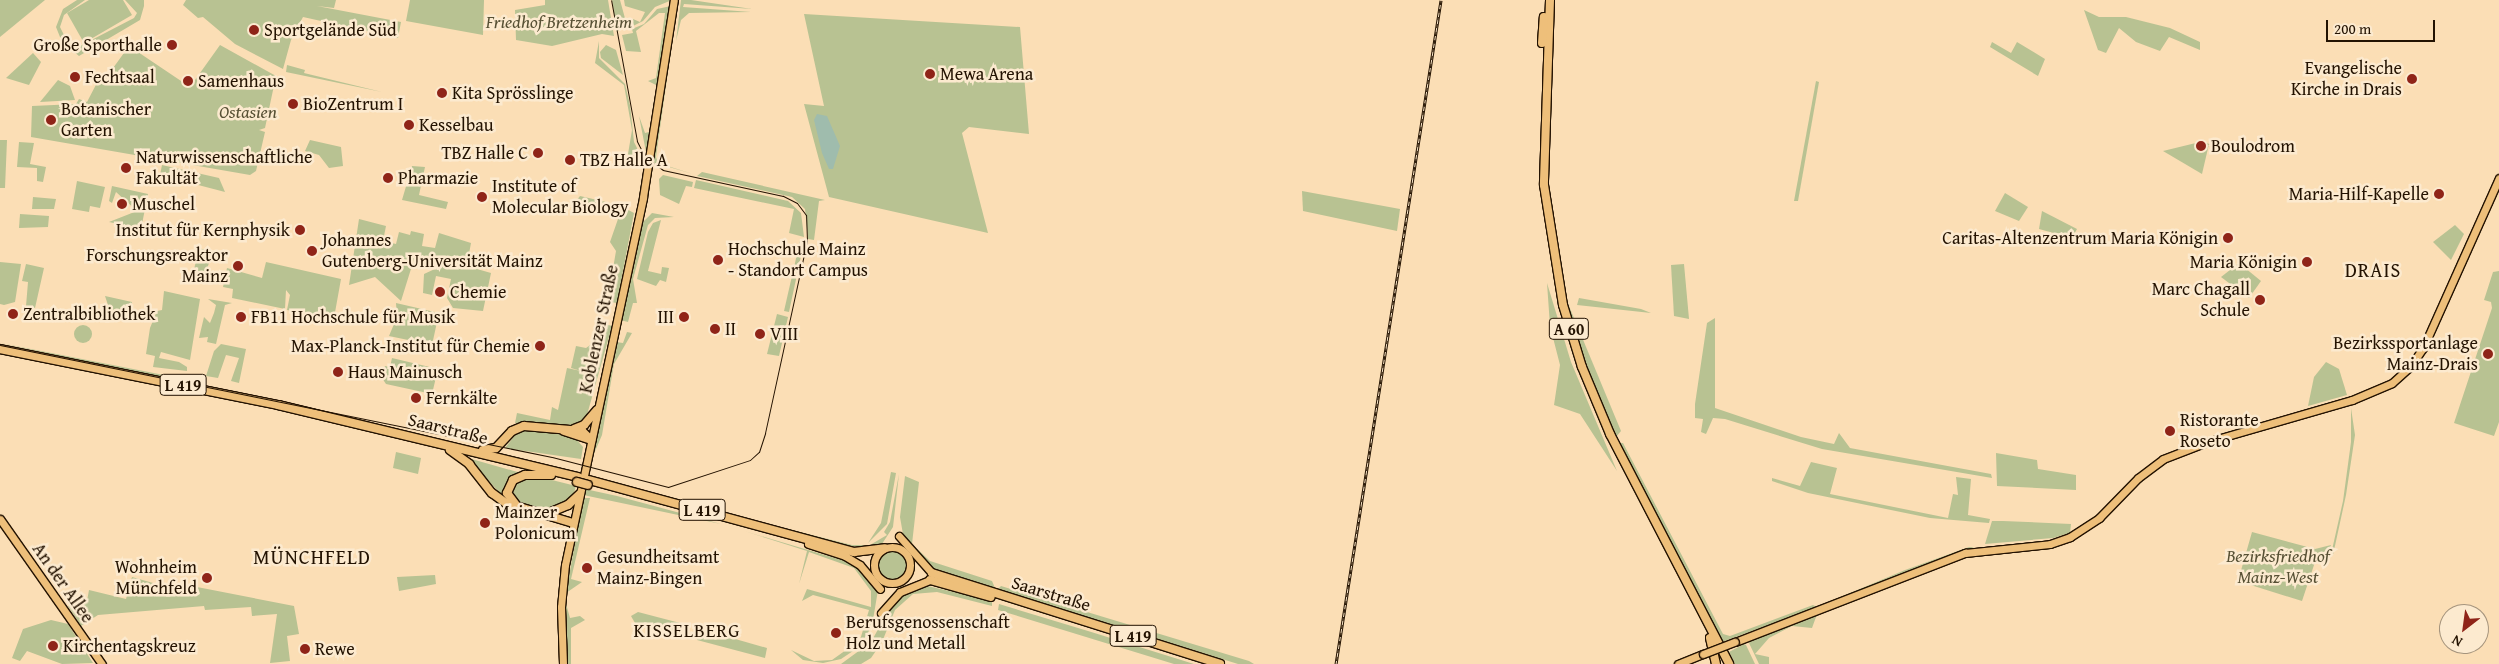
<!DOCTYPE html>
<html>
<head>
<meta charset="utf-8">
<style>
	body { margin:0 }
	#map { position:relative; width:2499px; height:664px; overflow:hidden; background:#fbdeb5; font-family:"Gentium Book Plus",serif }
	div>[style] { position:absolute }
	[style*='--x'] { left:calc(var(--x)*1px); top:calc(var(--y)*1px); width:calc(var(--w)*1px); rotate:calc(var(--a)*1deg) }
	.green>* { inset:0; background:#b8c292 }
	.round { border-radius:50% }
	.water>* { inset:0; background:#9fbcad }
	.roads { filter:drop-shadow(1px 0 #231201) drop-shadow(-1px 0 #231201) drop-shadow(0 1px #231201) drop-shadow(0 -1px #231201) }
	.major>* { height:7px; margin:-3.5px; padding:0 3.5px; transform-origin:3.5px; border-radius:3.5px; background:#eebf7a }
	.major>.ring { margin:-3.5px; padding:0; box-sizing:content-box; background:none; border:7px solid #eebf7a; border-radius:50% }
	.highway>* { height:8px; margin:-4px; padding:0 4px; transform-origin:4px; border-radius:4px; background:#eebf7a }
	.tram>* { height:1px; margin:-0.5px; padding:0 0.5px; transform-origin:0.5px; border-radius:0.5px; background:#231201 }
	.rail>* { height:3px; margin-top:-1.5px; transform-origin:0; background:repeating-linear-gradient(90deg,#fceacf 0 4px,#231201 0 8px); box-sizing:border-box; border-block:1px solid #231201 }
	.bridges { filter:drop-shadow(1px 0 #231201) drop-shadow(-1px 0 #231201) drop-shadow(0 1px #231201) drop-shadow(0 -1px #231201) }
	.major-bridge>* { height:7px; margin:-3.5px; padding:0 3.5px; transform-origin:3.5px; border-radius:3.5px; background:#eebf7a }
	.highway-bridge>* { height:8px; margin:-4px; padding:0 4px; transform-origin:4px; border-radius:4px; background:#eebf7a }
	.dots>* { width:14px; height:14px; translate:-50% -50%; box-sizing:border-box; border:2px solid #fceacf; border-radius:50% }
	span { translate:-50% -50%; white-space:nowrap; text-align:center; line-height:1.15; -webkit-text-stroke:5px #fceacf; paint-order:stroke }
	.shield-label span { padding:1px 4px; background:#fceacf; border:1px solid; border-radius:4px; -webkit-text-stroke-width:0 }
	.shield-label { font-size:16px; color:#231201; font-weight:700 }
	.park-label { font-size:18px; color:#575034; font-style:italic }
	.poi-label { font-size:18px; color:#231201 }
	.left { translate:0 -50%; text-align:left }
	.right { translate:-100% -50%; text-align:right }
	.street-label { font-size:18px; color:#231201 }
	.neighbourhood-label { font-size:19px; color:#231201; letter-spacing:1px }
	.quarter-label { font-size:20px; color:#231201; letter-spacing:1px }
	.north { position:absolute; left:2439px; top:604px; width:50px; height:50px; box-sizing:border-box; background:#fceacf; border:1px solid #a5947d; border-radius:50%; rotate:210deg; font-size:14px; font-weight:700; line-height:20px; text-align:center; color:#231201 }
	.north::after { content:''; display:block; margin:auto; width:18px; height:22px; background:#8f2418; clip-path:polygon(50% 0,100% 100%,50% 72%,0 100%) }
	.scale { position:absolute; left:2326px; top:20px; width:109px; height:22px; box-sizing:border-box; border:2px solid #231201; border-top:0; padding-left:6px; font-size:15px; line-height:18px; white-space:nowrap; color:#231201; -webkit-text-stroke:4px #fceacf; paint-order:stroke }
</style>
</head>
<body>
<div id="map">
	<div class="green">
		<i style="clip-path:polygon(0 0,45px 0,0 37px)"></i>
		<i style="clip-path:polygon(77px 0,85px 0,64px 15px,60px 27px,67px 41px,80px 46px,134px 18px,137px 13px,125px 0,144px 0,144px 6px,140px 20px,79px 56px,62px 42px,56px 27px,63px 9px)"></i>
		<i style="clip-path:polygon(89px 0,123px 0,132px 15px,84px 43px,67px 13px)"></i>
		<i style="clip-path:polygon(186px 0,336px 0,334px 8px,317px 6px,401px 22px,398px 38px,303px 17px,291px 40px,283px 69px,235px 44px,203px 17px,198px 18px,183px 5px)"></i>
		<i style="clip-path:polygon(410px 0,484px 0,483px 35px,406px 21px)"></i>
		<i style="clip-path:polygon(545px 0,608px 0,614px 36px,602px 34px,552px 46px,516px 40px,515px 10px,545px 5px)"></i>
		<i style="clip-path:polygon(612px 0,620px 0,626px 22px,617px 32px)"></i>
		<i style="clip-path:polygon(624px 0,672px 0,655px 7px,643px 21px,633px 26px,633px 19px,640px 22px,645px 12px,625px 6px)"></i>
		<i style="clip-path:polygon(681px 0,691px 0,752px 9px,684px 4px,683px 7px,751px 12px,689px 13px,681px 20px,676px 41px)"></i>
		<i style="clip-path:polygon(671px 6px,648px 147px,646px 152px,639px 116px,645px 133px,649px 132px,658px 86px,648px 81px,656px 78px,665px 13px,659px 13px,636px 31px,641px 52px,626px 51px,622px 35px,633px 33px,632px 29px,644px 24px,657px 9px)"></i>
		<i style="clip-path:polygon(677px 8px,656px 157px,658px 163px,693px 174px,652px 162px)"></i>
		<i style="clip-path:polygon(2084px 10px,2099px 17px,2126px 17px,2170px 28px,2200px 42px,2200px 50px,2169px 37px,2160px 51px,2136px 42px,2119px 28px,2106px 53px,2098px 50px)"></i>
		<i style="clip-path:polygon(804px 14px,1020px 27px,1029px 134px,969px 127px,962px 133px,988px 233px,829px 197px,804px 104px,824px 106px)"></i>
		<i style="clip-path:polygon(599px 41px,599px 58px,625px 84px,630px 105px,634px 142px,643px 160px,642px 168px,628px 154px,632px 130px,624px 85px,595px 63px)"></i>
		<i style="clip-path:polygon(1992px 42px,2011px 53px,2017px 42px,2045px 59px,2038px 76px,1990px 47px)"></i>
		<i style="clip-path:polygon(220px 45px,276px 76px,265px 128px,259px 130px,265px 132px,256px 171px,250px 175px,31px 137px,32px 106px,76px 104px,79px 99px,87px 102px,101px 75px,108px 75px,129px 46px,190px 87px)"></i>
		<i style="clip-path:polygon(606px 45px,616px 50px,623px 75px,601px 58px,600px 52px)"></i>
		<i style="clip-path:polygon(33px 53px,41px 62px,29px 85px,6px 78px)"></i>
		<i style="clip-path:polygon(287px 65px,305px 70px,304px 73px,382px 92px,286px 72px)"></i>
		<i style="clip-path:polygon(58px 80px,70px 86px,75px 100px,40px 102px)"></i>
		<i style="clip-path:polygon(1816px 81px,1819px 82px,1798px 201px,1794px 201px)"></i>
		<i style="clip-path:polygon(0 140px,7px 140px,5px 188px,0 188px)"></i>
		<i style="clip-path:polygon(310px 140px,341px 147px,343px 166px,329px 168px,319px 155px,305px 151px)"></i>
		<i style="clip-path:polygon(2204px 141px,2209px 144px,2202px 174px,2163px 151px)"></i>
		<i style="clip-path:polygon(19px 142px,34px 143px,30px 164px,46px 167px,43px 182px,37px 181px,37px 168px,17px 167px)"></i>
		<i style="clip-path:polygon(162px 165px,219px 178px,225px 192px,160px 175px)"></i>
		<i style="clip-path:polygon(412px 166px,425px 167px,419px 195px,448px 202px,446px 209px,402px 200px)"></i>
		<i style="clip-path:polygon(702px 172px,825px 200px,819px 201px,814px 240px,808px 239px,805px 209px,792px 197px,697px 176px)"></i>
		<i style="clip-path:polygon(663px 175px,693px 182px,692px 187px,686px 186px,679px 204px,660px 195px,659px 179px)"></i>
		<i style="clip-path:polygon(696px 180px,788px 201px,801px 213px,804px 237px,789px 233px,794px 209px,694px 188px)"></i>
		<i style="clip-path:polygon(77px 181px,105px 187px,100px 208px,90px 206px,89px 212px,72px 209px)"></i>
		<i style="clip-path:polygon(112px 186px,148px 194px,141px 229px,109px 222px,137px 211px,116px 192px,112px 203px,109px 201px)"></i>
		<i style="clip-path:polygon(1302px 191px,1400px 209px,1397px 231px,1303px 211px)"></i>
		<i style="clip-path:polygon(2005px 193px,2028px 207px,2019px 221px,1995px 211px)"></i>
		<i style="clip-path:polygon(580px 196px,619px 205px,634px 213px,617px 303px,610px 302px,606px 314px,599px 313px,609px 292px,616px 251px,610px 242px,618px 219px,613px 209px,576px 201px)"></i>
		<i style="clip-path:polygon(33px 197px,56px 199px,54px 209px,32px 209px)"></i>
		<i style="clip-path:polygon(2042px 211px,2077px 229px,2072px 238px,2039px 229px)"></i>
		<i style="clip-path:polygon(652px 213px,674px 217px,655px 218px,648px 225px,633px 279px,637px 303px,633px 303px,628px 322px,620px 320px,642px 223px)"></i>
		<i style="clip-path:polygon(20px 214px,49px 216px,48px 227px,19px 228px)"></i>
		<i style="clip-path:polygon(359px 219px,386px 226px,383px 241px,396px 244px,399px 232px,410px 235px,411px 231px,424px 234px,422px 246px,435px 248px,439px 233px,471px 243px,468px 259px,479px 261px,477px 269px,491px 273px,483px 311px,453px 308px,447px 298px,451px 279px,436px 276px,432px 295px,423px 293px,424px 274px,437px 268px,439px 261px,415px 256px,401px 301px,375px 277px,349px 285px)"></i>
		<i style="clip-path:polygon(661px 220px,648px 271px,661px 274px,662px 267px,669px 268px,666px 282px,660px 280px,656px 286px,637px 279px,648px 232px,653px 223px)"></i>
		<i style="clip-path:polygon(2455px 225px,2464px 234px,2451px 260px,2433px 242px)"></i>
		<i style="clip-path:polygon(800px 241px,804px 242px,789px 312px,784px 311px)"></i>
		<i style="clip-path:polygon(199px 248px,213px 252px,204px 277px,193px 274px)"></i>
		<i style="clip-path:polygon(0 262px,21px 264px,15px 302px,4px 305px,0 304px)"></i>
		<i style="clip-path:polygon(266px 262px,341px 279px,334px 318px,287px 310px,290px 295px,286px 290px,285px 309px,232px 298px,233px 289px,223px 287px,227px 268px,262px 278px)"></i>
		<i style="clip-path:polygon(2239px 263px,2261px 281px,2249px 298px,2221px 277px)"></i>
		<i style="clip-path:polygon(26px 264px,44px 268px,35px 308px,26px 306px,28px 282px,22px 281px)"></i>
		<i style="clip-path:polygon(1684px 264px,1689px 319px,1674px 316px,1671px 265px)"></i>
		<i style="clip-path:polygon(2499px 271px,2499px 422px,2494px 436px,2454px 423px,2492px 308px,2491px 302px,2484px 300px,2493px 272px)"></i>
		<i style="clip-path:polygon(1547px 283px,1571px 362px,1617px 471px,1580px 414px,1554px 405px,1560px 365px,1550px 326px)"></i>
		<i style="clip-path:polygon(164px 291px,200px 299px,190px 360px,161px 352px,159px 358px,179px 362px,187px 367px,187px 371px,153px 367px,155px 356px,146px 354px,150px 328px,157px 311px,162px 310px)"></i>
		<i style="clip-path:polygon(1564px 294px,1621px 431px,1616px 437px,1586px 372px)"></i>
		<i style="clip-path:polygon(105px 296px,132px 302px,128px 322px,101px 316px,103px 307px,108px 305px)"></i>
		<i style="clip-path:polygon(1579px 298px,1641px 309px,1651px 313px,1577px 305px)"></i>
		<i style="clip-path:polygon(208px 299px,232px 303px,225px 305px,216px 344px,207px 342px,208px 337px,199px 338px,204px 317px,210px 323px,214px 313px,216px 305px)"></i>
		<i style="clip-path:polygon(396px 303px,439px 313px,432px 345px,389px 336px,397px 317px)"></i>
		<i style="clip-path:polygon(777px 314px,788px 317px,779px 356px,767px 354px)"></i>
		<i style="clip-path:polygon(1715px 318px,1715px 408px,1801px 437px,1834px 444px,1839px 433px,1850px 448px,1991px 474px,1992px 478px,1822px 449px,1725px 419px,1713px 418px,1706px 434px,1701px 432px,1703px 419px,1695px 418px,1695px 404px,1707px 323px)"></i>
		<i style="clip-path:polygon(605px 324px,612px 326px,585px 422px,573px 425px,515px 423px,517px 413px,550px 420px,552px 407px,558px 410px,567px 368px,581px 371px,571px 368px,576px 346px,586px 348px,593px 343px,597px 348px)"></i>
		<i class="round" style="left:74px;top:325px;width:18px;height:18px"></i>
		<i style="clip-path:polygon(627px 332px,632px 333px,614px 364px,602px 435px,590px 463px,616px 342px,623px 343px)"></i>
		<i style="clip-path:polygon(0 343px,169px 376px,199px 383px,199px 386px)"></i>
		<i style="clip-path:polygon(221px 344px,246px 349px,239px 383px,231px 381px,239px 358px,226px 355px,218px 378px,206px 376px,214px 351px)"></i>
		<i style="clip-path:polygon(392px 358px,438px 369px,432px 394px,386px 384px,382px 378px,385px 366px,390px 367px)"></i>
		<i style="clip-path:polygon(2326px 362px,2339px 369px,2347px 395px,2308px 406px,2314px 377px)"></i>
		<i style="clip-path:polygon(2351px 408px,2355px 435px,2346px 495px,2333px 555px,2327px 558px,2324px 556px,2332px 550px,2343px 501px,2351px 442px)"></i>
		<i style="clip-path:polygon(519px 430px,553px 430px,576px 439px,583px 447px,581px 459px,505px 448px)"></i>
		<i style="clip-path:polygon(1619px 443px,1623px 443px,1723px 634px,1730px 636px,1813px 605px,1817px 607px,1722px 642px)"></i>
		<i style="clip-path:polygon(396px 452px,421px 458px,418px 474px,393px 468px)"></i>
		<i style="clip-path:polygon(1996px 453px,2037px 460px,2038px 469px,2076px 475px,2076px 490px,1997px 486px)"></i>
		<i style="clip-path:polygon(468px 458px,521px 473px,507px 484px,507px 501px)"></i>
		<i style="clip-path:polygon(1811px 462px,1837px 468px,1830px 494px,1948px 518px,1953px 494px,1958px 495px,1956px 477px,1971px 479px,1968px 515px,1990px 519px,1989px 523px,1930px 518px,1808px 493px,1772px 481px,1772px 478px,1800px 486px)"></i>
		<i style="clip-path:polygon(891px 472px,896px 473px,887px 524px,868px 543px,881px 523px)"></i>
		<i style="clip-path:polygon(899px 474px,893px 527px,880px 547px,854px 548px,756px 521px,852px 545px,870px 545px,887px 535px,884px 532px,890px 522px)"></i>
		<i style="clip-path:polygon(905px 476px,919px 482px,912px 544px,930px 561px,992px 581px,995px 588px,932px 568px,904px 540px,900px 517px)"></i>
		<i style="clip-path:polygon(540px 477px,576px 486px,574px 493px,568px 502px,553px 509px,517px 505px,509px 489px,520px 478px)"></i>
		<i style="clip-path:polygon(585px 489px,617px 496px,721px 524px,588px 496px,584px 495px)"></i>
		<i style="clip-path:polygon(583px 498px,590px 498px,571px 579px,582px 582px,566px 593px)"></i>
		<i style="clip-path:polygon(1992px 521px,2003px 521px,2071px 524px,2070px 533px,2053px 538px,1985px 544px)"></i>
		<i style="clip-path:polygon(744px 531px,855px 564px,878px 590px,872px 626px,859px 647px,841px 659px,823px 663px,803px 660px,791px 650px,814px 661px,832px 660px,860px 640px,869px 610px,813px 595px,802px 601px,807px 589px,871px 607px,871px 591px,854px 568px,809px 552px,799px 584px,807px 551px)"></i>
		<i style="clip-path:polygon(2252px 532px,2315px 549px,2331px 545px,2329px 551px,2318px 553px,2302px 601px,2238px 581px)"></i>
		<i style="clip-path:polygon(1969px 547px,1974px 547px,1819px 606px,1905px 570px)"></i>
		<i class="round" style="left:878px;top:550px;width:30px;height:30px"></i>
		<i style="clip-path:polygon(435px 575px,436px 584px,399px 591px,397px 577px)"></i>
		<i style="clip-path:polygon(132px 577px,195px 595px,197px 587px,294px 606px,299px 634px,287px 636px,290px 661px,270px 663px,277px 614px,252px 616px,251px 607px,205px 610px,204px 606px,98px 615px,81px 626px,68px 606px,87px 601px,89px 590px,126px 599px)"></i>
		<i style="clip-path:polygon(923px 585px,980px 598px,992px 602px,992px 606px,937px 592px,913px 594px,895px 610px,882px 642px,871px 658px,861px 664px,841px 664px,871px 642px,896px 597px)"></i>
		<i style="clip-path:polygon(1001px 586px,1249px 661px,1254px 664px,1238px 664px,998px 589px)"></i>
		<i style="clip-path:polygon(565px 600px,570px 618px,580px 616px,585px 620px,571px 628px,571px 664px,567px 664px,564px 641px)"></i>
		<i style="clip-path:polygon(999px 604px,1088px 631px,1194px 664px,1174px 664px,1008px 613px,998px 610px)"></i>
		<i style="clip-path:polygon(1827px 609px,1816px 617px,1812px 628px,1792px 626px,1769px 638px,1755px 654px,1769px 657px,1769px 664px,1759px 664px,1749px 643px,1750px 640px)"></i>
		<i style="clip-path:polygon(638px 612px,680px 623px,677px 635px,635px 623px,631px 616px)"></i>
		<i style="clip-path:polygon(51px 620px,68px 624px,93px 663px,62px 664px,27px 651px,20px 661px,12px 658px,23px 629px)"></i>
		<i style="clip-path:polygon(697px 628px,767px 648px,765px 658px,697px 640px)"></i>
		<i style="clip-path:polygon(1744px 644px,1746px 645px,1755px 664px,1735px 664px,1729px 652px)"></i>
	</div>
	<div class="water">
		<i style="clip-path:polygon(817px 114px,827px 116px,840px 146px,833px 169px,829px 169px,822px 153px,814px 120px)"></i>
	</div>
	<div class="roads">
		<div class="major">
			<i style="--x:0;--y:519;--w:177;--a:54.9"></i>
			<i style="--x:899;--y:536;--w:50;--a:48.3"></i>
			<i class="ring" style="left:874px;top:547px;width:29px;height:29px"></i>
			<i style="--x:845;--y:556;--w:17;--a:31"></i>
			<i style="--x:860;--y:565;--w:31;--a:50"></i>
			<i style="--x:881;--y:613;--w:28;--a:-48"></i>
			<i style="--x:900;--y:592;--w:32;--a:-22"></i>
			<i style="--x:1735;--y:642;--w:247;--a:-21.2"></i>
			<i style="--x:1965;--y:553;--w:85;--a:-6"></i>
			<i style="--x:2050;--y:544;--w:21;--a:-19"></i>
			<i style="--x:2070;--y:537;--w:35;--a:-33"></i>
			<i style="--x:2099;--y:518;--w:56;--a:-45.7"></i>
			<i style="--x:2138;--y:478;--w:31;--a:-37"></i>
			<i style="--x:2163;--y:459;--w:50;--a:-21"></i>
			<i style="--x:2210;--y:441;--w:148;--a:-16.1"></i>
			<i style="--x:2352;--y:400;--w:43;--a:-23"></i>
			<i style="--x:2392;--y:383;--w:24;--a:-42"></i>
			<i style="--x:2410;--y:367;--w:23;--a:-56"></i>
			<i style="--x:2423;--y:348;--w:186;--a:-65.9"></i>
			<i style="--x:563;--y:664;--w:57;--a:-92"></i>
			<i style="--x:561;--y:607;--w:42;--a:-84.6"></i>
			<i style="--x:565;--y:565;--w:376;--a:-78"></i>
			<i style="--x:643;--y:197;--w:199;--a:-81.1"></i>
			<i style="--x:1678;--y:664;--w:27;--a:-22"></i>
		</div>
		<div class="highway">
			<i style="--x:1550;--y:0;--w:185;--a:91.9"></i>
			<i style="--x:1544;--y:185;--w:121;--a:81"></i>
			<i style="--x:1563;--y:305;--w:65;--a:73"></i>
			<i style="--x:1582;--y:367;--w:73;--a:67.3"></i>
			<i style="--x:1610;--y:434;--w:259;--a:62.6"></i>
			<i style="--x:1542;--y:43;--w:26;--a:-86"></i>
			<i style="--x:0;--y:349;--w:284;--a:11.4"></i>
			<i style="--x:278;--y:405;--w:309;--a:13.5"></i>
			<i style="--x:574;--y:429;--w:11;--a:-22"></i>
			<i style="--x:584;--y:425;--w:20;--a:-49"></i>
			<i style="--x:564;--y:431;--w:28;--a:18"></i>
			<i style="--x:450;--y:450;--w:24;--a:36"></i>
			<i style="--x:469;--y:464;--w:37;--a:52"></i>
			<i style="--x:492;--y:493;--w:17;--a:36"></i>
			<i style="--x:506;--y:503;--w:70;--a:16.6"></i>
			<i style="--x:483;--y:450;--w:13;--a:-9"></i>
			<i style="--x:496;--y:448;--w:23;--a:-47"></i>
			<i style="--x:512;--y:431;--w:13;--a:-23"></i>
			<i style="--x:524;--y:426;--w:58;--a:4.9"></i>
			<i style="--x:582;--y:431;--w:13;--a:45"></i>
			<i style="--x:589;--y:480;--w:275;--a:15.2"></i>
			<i style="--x:854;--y:552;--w:31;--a:-7"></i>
			<i style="--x:516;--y:505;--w:15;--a:-127"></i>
			<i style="--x:507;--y:493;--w:14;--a:-65"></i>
			<i style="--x:513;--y:480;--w:13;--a:-23"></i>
			<i style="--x:525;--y:475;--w:26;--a:0"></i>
			<i style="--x:549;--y:513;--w:21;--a:-23"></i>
			<i style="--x:568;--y:505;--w:16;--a:-43"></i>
			<i style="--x:809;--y:544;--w:38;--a:18"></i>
			<i style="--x:932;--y:573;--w:302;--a:17.5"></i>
			<i style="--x:930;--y:580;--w:63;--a:15.6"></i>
			<i style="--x:1710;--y:638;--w:27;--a:77"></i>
		</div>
	</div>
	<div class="tram">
		<i style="--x:0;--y:345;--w:563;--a:11.47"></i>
		<i style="--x:552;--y:457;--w:120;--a:14.5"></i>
		<i style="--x:668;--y:487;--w:86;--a:-18.2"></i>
		<i style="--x:750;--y:460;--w:12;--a:-42"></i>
		<i style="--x:759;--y:452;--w:20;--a:-72"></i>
		<i style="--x:765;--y:433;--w:197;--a:-77.7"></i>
		<i style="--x:807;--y:241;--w:26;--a:-92"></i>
		<i style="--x:806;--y:215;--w:15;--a:-127"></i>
		<i style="--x:797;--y:203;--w:16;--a:-153"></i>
		<i style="--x:783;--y:196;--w:123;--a:-167.8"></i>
		<i style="--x:663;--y:170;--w:22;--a:-144"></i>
		<i style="--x:645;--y:157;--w:18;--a:-117"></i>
		<i style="--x:637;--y:141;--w:143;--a:-100.4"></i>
	</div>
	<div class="rail">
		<i style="--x:1336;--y:664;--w:672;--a:-81.01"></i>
	</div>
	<div class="bridges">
		<div class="major-bridge">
			<i style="--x:1703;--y:654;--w:34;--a:-21"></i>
		</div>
		<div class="highway-bridge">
			<i style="--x:577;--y:482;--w:11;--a:15"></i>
		</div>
	</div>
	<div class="dots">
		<i style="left:254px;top:30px;background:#8f2418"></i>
		<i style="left:172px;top:45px;background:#8f2418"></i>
		<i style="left:930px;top:74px;background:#8f2418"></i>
		<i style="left:75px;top:77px;background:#8f2418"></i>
		<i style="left:2412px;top:79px;background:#8f2418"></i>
		<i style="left:188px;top:81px;background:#8f2418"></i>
		<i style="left:442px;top:93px;background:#8f2418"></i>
		<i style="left:293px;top:104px;background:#8f2418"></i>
		<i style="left:51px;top:120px;background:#8f2418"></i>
		<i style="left:409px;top:125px;background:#8f2418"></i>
		<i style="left:2201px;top:146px;background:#8f2418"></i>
		<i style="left:538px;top:153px;background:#8f2418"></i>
		<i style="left:570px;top:160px;background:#8f2418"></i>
		<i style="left:126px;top:168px;background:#8f2418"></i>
		<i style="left:388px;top:178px;background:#8f2418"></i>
		<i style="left:2439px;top:194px;background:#8f2418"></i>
		<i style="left:482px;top:197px;background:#8f2418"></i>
		<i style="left:122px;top:204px;background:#8f2418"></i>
		<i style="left:300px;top:230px;background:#8f2418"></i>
		<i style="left:2228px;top:238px;background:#8f2418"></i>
		<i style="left:312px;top:251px;background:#8f2418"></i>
		<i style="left:718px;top:260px;background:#8f2418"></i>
		<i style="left:2307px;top:262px;background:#8f2418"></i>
		<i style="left:238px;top:266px;background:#8f2418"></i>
		<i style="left:440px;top:292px;background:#8f2418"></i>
		<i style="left:2260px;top:300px;background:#8f2418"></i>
		<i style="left:13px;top:314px;background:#8f2418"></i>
		<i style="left:241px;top:317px;background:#8f2418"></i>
		<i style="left:684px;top:317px;background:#8f2418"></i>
		<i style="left:715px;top:329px;background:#8f2418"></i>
		<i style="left:760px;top:334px;background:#8f2418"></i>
		<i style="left:540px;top:346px;background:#8f2418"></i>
		<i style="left:2488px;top:354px;background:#8f2418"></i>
		<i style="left:338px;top:372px;background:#8f2418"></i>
		<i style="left:416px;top:398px;background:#8f2418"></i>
		<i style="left:2170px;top:431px;background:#8f2418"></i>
		<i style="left:485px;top:523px;background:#8f2418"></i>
		<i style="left:587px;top:568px;background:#8f2418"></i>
		<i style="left:207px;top:578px;background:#8f2418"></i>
		<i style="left:836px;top:633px;background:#8f2418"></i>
		<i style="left:53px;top:646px;background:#8f2418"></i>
		<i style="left:305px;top:649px;background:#8f2418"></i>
	</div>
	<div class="shield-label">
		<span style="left:1569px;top:329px">A 60</span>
		<span style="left:183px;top:385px">L 419</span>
		<span style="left:702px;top:510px">L 419</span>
		<span style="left:1133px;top:636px">L 419</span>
	</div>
	<div class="park-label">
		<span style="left:559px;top:22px">Friedhof Bretzenheim</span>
		<span style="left:248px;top:112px">Ostasien</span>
		<span style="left:2278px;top:567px">Bezirksfriedhof<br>Mainz-West</span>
	</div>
	<div class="poi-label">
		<span class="left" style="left:264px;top:30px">Sportgelände Süd</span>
		<span class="right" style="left:162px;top:45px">Große Sporthalle</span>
		<span class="right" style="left:2402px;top:79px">Evangelische<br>Kirche in Drais</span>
		<span class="left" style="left:940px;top:74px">Mewa Arena</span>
		<span class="left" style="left:85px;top:77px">Fechtsaal</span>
		<span class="left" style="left:198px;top:81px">Samenhaus</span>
		<span class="left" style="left:452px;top:93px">Kita Sprösslinge</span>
		<span class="left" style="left:303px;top:104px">BioZentrum I</span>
		<span class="left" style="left:61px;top:120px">Botanischer<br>Garten</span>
		<span class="left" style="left:419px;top:125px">Kesselbau</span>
		<span class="left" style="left:2211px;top:146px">Boulodrom</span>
		<span class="right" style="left:528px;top:153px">TBZ Halle C</span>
		<span class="left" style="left:136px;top:168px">Naturwissenschaftliche<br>Fakultät</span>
		<span class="left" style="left:580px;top:160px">TBZ Halle A</span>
		<span class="left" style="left:398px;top:178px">Pharmazie</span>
		<span class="left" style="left:492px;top:197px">Institute of<br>Molecular Biology</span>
		<span class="right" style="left:2429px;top:194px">Maria-Hilf-Kapelle</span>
		<span class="left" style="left:132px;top:204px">Muschel</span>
		<span class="right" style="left:290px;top:230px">Institut für Kernphysik</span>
		<span class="right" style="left:2218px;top:238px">Caritas-Altenzentrum Maria Königin</span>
		<span class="left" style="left:322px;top:251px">Johannes<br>Gutenberg-Universität Mainz</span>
		<span class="left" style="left:728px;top:260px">Hochschule Mainz<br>- Standort Campus</span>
		<span class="right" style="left:228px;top:266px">Forschungsreaktor<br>Mainz</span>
		<span class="right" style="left:2297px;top:262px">Maria Königin</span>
		<span class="right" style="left:2250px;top:300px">Marc Chagall<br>Schule</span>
		<span class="left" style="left:450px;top:292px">Chemie</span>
		<span class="left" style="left:23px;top:314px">Zentralbibliothek</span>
		<span class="left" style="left:251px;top:317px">FB11 Hochschule für Musik</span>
		<span class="right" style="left:674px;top:317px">III</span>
		<span class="left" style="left:725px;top:329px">II</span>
		<span class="left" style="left:770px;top:334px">VIII</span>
		<span class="right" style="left:2478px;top:354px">Bezirkssportanlage<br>Mainz-Drais</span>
		<span class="right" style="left:530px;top:346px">Max-Planck-Institut für Chemie</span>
		<span class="left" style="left:348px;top:372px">Haus Mainusch</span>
		<span class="left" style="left:426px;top:398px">Fernkälte</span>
		<span class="left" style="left:2180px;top:431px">Ristorante<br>Roseto</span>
		<span class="left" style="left:495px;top:523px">Mainzer<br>Polonicum</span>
		<span class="left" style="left:597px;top:568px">Gesundheitsamt<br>Mainz-Bingen</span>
		<span class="right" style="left:197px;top:578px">Wohnheim<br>Münchfeld</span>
		<span class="left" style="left:846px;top:633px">Berufsgenossenschaft<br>Holz und Metall</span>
		<span class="left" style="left:63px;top:646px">Kirchentagskreuz</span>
		<span class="left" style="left:315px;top:649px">Rewe</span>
	</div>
	<div class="street-label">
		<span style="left:599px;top:329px;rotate:-78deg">Koblenzer Straße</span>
		<span style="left:448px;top:429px;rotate:14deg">Saarstraße</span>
		<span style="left:63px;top:583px;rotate:55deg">An der Allee</span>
		<span style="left:1051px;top:594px;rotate:17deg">Saarstraße</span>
	</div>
	<div class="neighbourhood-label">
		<span style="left:687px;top:631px">KISSELBERG</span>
	</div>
	<div class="quarter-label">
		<span style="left:2373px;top:269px">DRAIS</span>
		<span style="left:312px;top:556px">MÜNCHFELD</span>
	</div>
	<div class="north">N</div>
	<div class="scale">200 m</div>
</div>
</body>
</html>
